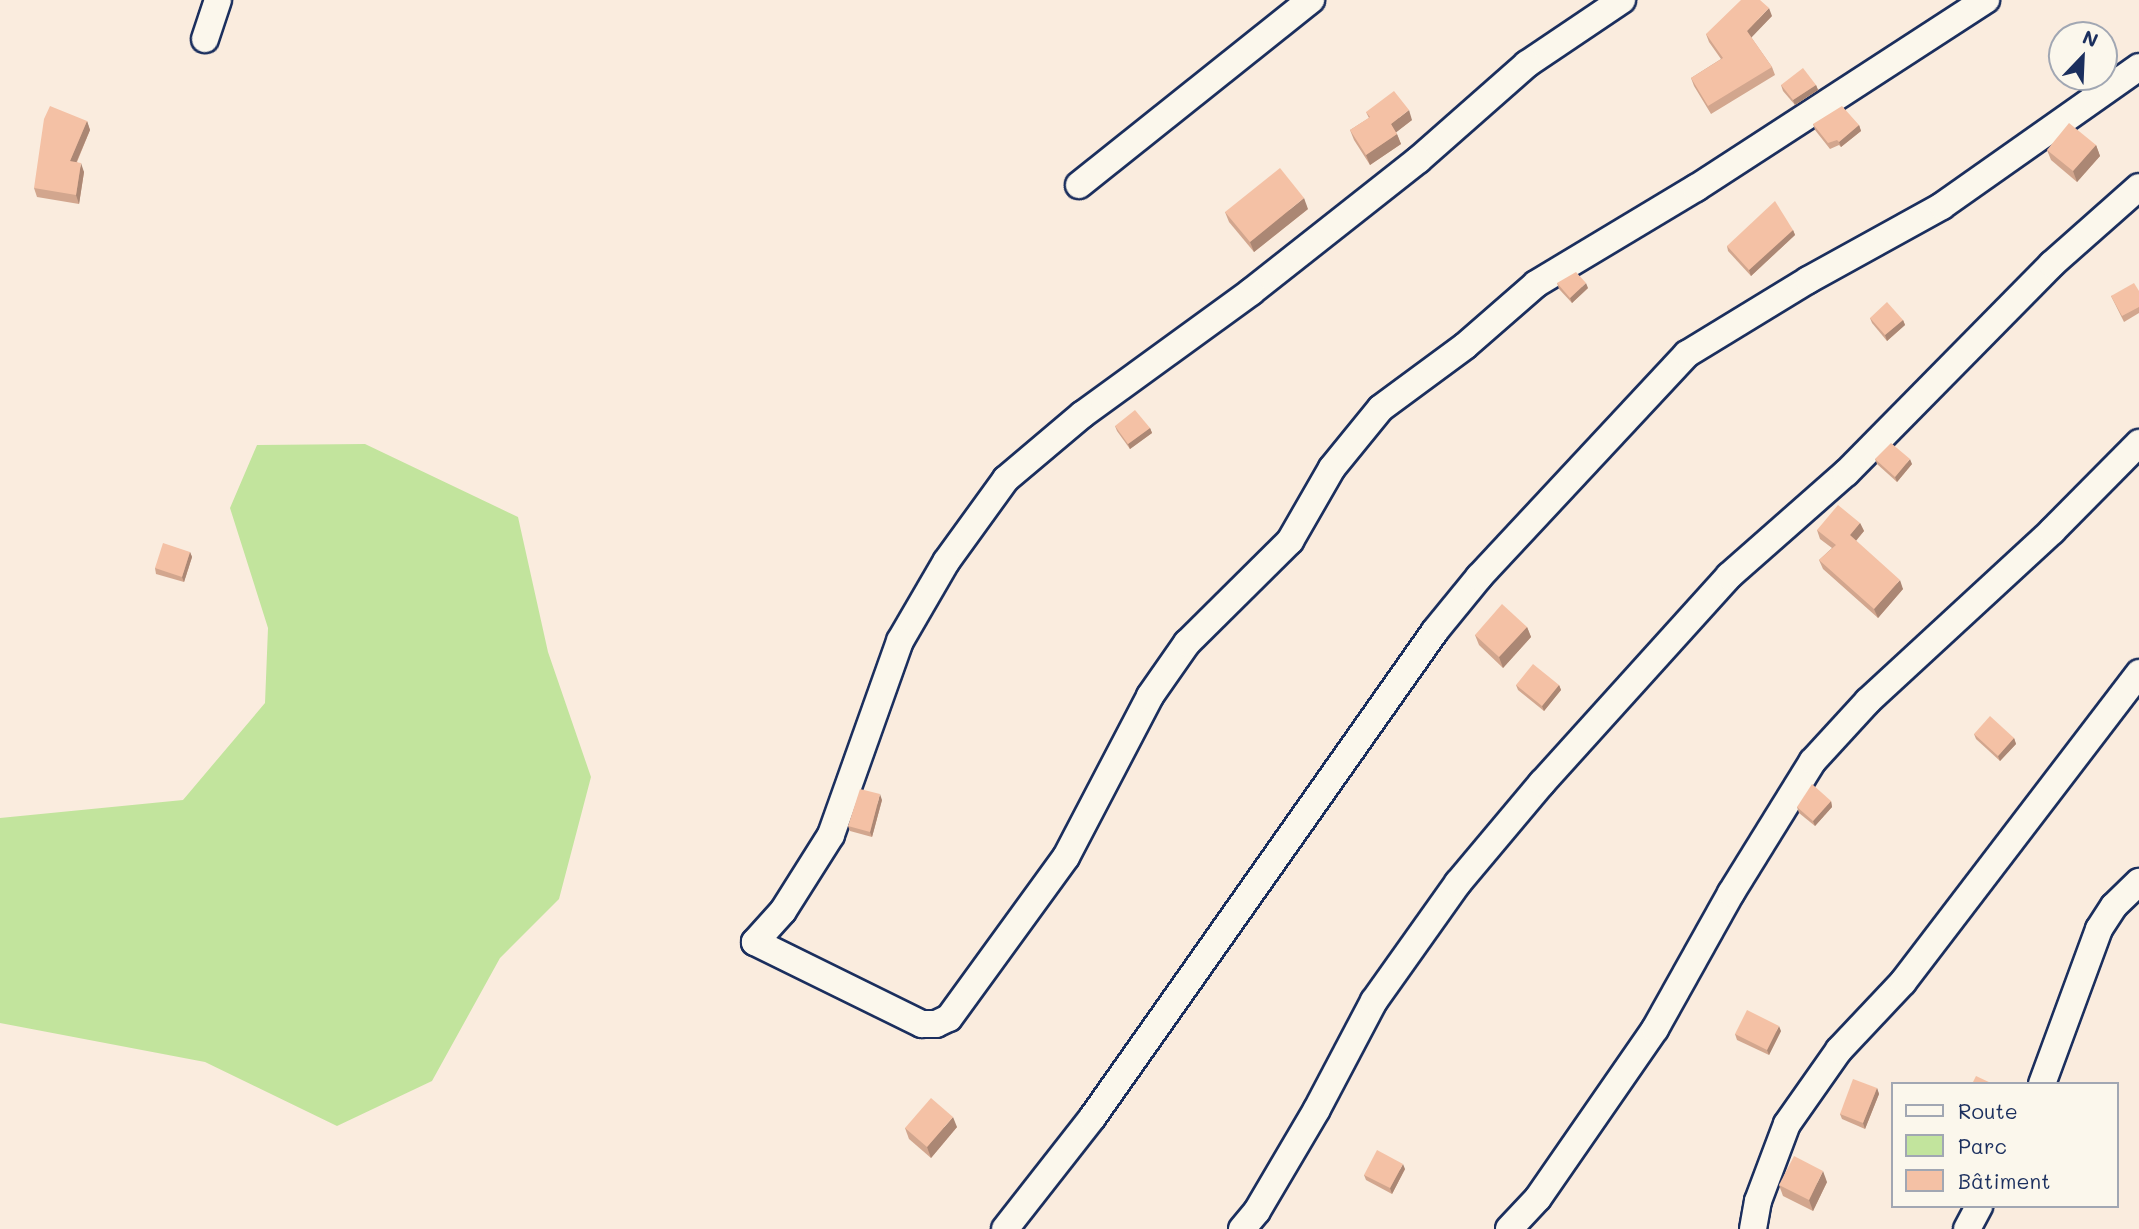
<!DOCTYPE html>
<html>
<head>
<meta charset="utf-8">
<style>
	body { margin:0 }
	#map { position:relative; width:2139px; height:1229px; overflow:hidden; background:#faecde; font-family:Mali,sans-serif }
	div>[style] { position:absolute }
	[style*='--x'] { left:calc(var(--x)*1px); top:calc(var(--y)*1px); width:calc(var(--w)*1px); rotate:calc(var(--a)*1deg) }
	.green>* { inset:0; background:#c2e49d }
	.roads { filter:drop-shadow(2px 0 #1b2f5e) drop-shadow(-2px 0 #1b2f5e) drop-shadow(0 2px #1b2f5e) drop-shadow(0 -2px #1b2f5e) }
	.minor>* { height:26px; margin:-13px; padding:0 13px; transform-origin:13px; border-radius:13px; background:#fbf7ec }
	.wall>* { inset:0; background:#d2a68e }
	.shaded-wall>* { inset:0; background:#ab8774 }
	.building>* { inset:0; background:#f4c1a5 }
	span { translate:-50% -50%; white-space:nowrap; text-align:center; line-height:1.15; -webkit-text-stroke:6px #fbf7ec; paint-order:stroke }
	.legend { position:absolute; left:1891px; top:1082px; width:228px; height:126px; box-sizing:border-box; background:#fbf7ec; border:2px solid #a1a7b3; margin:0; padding:9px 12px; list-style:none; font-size:21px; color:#1b2f5e }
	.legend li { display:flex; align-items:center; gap:14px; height:35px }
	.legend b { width:35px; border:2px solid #a1a7b3 }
	.north { position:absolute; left:2048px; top:21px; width:70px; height:70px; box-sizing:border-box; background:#fbf7ec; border:2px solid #a1a7b3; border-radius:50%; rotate:23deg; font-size:19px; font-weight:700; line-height:28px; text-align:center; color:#1b2f5e }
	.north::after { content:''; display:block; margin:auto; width:24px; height:32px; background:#1b2f5e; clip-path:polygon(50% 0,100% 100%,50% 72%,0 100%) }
</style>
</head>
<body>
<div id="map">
	<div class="green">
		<i style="clip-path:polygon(365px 444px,518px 517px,548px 652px,591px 777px,559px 899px,500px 958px,432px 1081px,337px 1126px,205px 1062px,0 1023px,0 818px,183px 800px,265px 703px,268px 628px,230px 508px,257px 445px)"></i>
	</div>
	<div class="roads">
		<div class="minor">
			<i style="--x:1622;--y:0;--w:115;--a:146"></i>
			<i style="--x:1527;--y:64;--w:145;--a:138.6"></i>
			<i style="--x:1418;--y:160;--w:213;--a:141.7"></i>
			<i style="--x:1251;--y:292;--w:208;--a:144"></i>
			<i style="--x:1083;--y:414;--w:101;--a:139.8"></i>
			<i style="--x:1006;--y:479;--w:102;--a:125.9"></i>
			<i style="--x:946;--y:562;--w:91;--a:120.2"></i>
			<i style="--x:900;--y:641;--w:206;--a:109.6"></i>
			<i style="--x:831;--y:835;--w:90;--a:122.3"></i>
			<i style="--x:783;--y:911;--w:42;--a:132.1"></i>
			<i style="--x:755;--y:942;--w:186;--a:26.2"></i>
			<i style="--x:922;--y:1024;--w:14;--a:0"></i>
			<i style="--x:936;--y:1024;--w:14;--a:-25"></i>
			<i style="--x:949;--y:1018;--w:199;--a:-54"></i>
			<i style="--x:1066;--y:857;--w:182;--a:-62.4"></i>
			<i style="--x:1150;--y:696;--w:65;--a:-55.1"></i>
			<i style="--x:1187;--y:643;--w:145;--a:-44.7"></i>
			<i style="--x:1290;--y:541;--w:84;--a:-60.1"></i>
			<i style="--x:1332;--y:468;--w:77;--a:-50.8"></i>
			<i style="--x:1381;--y:408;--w:104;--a:-36.4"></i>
			<i style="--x:1465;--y:346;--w:94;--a:-41.1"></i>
			<i style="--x:1536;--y:284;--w:187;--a:-31"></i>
			<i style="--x:1696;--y:188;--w:346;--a:-33"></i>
			<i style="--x:205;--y:39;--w:41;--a:-71.6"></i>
			<i style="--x:1079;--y:185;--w:297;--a:-38.6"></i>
			<i style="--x:2042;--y:1084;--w:165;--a:-69.8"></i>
			<i style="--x:2099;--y:929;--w:27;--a:-57"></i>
			<i style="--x:2114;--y:906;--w:35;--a:-44"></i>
			<i style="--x:1005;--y:1229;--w:141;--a:-51.9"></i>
			<i style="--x:1092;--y:1118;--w:596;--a:-54.84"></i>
			<i style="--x:1435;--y:631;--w:70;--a:-50.8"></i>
			<i style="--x:1479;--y:577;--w:305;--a:-47"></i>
			<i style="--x:1687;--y:354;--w:142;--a:-31.4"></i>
			<i style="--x:1808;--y:280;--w:153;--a:-28.9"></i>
			<i style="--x:1942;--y:206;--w:241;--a:-35.2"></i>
			<i style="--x:1242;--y:1229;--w:23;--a:-50"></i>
			<i style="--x:1257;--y:1211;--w:118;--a:-59.5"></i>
			<i style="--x:1317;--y:1109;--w:122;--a:-62.2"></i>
			<i style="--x:1374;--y:1001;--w:145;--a:-54.6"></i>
			<i style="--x:1458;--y:883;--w:131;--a:-50"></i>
			<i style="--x:1542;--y:783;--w:279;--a:-47.9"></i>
			<i style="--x:1729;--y:576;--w:156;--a:-41.4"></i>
			<i style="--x:1846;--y:473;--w:293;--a:-45.4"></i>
			<i style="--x:2052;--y:264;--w:116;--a:-41.5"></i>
			<i style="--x:1509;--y:1229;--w:42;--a:-46.9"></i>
			<i style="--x:1538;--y:1198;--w:206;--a:-55.3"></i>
			<i style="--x:1655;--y:1029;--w:156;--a:-60.8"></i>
			<i style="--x:1731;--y:893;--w:155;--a:-58.2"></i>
			<i style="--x:1813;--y:761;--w:81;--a:-47.5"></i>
			<i style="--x:1868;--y:701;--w:251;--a:-42.7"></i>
			<i style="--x:2052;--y:531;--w:124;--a:-45.3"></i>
			<i style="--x:1753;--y:1229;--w:28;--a:-80"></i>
			<i style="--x:1758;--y:1201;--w:82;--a:-69.4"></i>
			<i style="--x:1787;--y:1124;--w:90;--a:-54.9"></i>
			<i style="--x:1839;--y:1050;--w:93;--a:-46.7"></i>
			<i style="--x:1903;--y:982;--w:389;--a:-52.6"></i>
			<i style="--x:1967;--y:1229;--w:26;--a:-62"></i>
		</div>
	</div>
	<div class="wall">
		<i style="clip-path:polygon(1772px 16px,1751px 37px,1772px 67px,1775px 75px,1711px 114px,1694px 86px,1691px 78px,1721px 59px,1709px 42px,1706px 34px)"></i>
		<i style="clip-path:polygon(1781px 85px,1816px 85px,1818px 90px,1795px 105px,1783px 91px)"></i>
		<i style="clip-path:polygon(1366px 112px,1412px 120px,1396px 132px,1401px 144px,1370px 165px,1354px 140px,1350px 130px,1369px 118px)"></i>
		<i style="clip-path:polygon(87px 121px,90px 130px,77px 162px,84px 172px,79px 204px,37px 197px,34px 188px)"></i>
		<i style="clip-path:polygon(1813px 124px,1859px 125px,1861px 131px,1841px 147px,1839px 145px,1830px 149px,1815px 130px)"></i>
		<i style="clip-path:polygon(2096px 145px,2100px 156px,2077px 182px,2051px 160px,2047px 150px)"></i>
		<i style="clip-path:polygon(1308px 209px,1254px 252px,1229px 222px,1225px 212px)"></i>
		<i style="clip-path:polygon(1793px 230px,1795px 235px,1751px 276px,1728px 251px,1727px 246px)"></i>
		<i style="clip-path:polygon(1557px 283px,1588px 288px,1572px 303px,1559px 289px)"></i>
		<i style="clip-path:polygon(2139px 291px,2139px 313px,2124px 322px,2111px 296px)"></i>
		<i style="clip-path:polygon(1870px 318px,1903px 320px,1905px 325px,1887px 341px,1872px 323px)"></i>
		<i style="clip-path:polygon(1115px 426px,1150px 428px,1152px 433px,1130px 449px,1117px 431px)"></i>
		<i style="clip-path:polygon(1875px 459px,1912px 464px,1897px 482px,1877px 464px)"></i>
		<i style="clip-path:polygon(1860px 523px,1864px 531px,1856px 541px,1903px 589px,1878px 618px,1823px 569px,1819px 560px,1832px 548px,1820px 539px,1817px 530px)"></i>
		<i style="clip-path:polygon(190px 552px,192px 557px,184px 582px,156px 574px,155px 568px)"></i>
		<i style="clip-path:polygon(1527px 627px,1531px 637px,1503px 668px,1479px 645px,1475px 635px)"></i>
		<i style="clip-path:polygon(1516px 685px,1559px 685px,1561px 690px,1544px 711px,1518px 690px)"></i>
		<i style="clip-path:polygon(1974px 734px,2014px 738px,2016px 744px,2000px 761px,1976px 739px)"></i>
		<i style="clip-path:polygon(882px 800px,872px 837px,850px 831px,848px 826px)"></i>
		<i style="clip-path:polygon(1831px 801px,1832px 807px,1815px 826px,1799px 813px,1797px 807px)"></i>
		<i style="clip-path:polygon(1781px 1031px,1769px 1055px,1737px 1040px,1735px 1034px)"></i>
		<i style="clip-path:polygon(1877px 1088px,1879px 1094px,1865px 1129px,1842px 1119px,1840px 1114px)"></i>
		<i style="clip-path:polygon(957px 1127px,931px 1158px,909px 1139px,905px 1128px)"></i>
		<i style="clip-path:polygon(1405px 1169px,1392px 1194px,1366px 1180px,1364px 1175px)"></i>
		<i style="clip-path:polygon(1827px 1182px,1813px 1211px,1783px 1196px,1779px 1185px)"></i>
	</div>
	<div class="shaded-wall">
		<i style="clip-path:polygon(1769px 8px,1772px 16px,1750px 39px,1747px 31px)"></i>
		<i style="clip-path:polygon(1816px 85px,1818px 90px,1795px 105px,1793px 100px)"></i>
		<i style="clip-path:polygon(1409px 110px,1412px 120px,1394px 134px,1391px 124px)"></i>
		<i style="clip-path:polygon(87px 121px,90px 130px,73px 170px,70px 161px)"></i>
		<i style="clip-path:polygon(1859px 125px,1861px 131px,1841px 147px,1839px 142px)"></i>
		<i style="clip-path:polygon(1397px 134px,1401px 144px,1370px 165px,1366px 155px)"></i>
		<i style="clip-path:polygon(2096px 145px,2100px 156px,2077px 182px,2073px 171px)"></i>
		<i style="clip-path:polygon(81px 163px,84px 172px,79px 204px,76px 195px)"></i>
		<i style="clip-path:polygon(1304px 198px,1308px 209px,1254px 252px,1250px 242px)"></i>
		<i style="clip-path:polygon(1793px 230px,1795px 235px,1751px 276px,1749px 270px)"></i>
		<i style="clip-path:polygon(1586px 283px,1588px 288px,1572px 303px,1570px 298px)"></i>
		<i style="clip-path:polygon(1903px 320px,1905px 325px,1887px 341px,1885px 335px)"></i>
		<i style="clip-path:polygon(1150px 428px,1152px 433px,1130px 449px,1128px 444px)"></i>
		<i style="clip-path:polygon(1910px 459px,1912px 464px,1897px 482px,1895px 477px)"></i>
		<i style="clip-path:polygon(1860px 523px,1864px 531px,1853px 544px,1850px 535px)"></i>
		<i style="clip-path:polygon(190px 552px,192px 557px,184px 582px,182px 577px)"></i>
		<i style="clip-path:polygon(1900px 580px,1903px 589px,1878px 618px,1874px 609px)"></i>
		<i style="clip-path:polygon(1527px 627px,1531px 637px,1503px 668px,1499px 657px)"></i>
		<i style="clip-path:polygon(1559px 685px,1561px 690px,1544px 711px,1542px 706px)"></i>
		<i style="clip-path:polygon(2014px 738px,2016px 744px,2000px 761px,1998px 756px)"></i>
		<i style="clip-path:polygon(880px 794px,882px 800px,872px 837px,870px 832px)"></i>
		<i style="clip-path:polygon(1831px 801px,1832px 807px,1815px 826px,1813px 821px)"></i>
		<i style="clip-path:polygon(1779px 1026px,1781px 1031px,1769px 1055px,1767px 1050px)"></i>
		<i style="clip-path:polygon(1877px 1088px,1879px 1094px,1865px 1129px,1863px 1123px)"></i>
		<i style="clip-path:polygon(953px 1117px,957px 1127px,931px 1158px,927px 1147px)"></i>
		<i style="clip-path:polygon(1403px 1164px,1405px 1169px,1392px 1194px,1390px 1188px)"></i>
		<i style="clip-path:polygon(1823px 1171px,1827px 1182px,1813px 1211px,1809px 1200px)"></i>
	</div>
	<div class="building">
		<i style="clip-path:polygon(1741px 0,1760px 0,1769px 8px,1747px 31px,1772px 67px,1708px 106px,1691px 78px,1723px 58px,1706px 34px)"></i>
		<i style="clip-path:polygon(1803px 68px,1816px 85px,1793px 100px,1781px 85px)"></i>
		<i style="clip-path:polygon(1394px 91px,1409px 110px,1391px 124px,1397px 134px,1366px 155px,1350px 130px,1370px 117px,1366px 112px)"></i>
		<i style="clip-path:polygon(50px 106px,87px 121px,70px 161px,81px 163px,76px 195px,34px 188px,44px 119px)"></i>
		<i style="clip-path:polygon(1842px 106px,1859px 125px,1839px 142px,1837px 140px,1828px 143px,1813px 124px)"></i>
		<i style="clip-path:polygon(2069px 123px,2096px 145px,2073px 171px,2047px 150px)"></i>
		<i style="clip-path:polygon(1280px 168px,1304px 198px,1250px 242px,1225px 212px)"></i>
		<i style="clip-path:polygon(1775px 201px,1793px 230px,1749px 270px,1727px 246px)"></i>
		<i style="clip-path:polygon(1576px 272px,1586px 283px,1570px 298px,1557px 283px)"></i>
		<i style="clip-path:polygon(2134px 283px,2139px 291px,2139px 307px,2122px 316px,2111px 296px)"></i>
		<i style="clip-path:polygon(1887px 302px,1903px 320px,1885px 335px,1870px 318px)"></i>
		<i style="clip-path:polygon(1135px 410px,1150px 428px,1128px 444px,1115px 426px)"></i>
		<i style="clip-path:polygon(1891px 443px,1910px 459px,1895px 477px,1875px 459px)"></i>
		<i style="clip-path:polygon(1838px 505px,1860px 523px,1850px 535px,1900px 580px,1874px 609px,1819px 560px,1836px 545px,1817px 530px)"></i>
		<i style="clip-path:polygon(163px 543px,190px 552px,182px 577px,155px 568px)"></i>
		<i style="clip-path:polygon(1502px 604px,1527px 627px,1499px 657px,1475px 635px)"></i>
		<i style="clip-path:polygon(1533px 664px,1559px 685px,1542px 706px,1516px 685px)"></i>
		<i style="clip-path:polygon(1990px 716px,2014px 738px,1998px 756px,1974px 734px)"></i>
		<i style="clip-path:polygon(1812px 784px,1831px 801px,1813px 821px,1797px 807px)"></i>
		<i style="clip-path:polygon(860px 789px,880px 794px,870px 832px,848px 826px)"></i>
		<i style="clip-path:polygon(1747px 1010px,1779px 1026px,1767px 1050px,1735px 1034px)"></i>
		<i style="clip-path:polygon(1976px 1076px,1993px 1084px,1972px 1084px)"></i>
		<i style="clip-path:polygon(1853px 1079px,1877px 1088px,1863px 1123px,1840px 1114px)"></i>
		<i style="clip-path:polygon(931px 1098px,953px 1117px,927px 1147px,905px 1128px)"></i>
		<i style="clip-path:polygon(1377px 1150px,1403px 1164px,1390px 1188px,1364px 1175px)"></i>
		<i style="clip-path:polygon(1794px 1156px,1823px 1171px,1809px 1200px,1779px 1185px)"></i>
	</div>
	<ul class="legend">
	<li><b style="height:9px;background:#fbf7ec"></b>Route</li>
	<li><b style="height:19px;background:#c2e49d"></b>Parc</li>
	<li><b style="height:19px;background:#f4c1a5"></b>Bâtiment</li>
	</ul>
	<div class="north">N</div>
</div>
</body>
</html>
